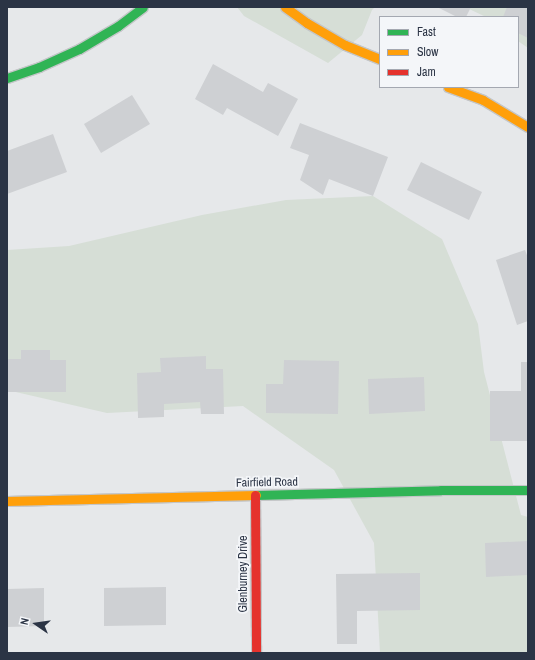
<!DOCTYPE html>
<html>
<head>
<meta charset="utf-8">
<style>
	body { margin:0 }
	#map { position:relative; width:535px; height:660px; overflow:hidden; background:#e6e8ea; font-family:"Archivo Narrow",sans-serif }
	div>[style] { position:absolute }
	[style*='--x'] { left:calc(var(--x)*1px); top:calc(var(--y)*1px); width:calc(var(--w)*1px); rotate:calc(var(--a)*1deg) }
	.green>* { inset:0; background:#d6ded6 }
	.building>* { inset:0; background:#ced0d3 }
	.roads { filter:drop-shadow(1px 0 #c4c6c8) drop-shadow(-1px 0 #c4c6c8) drop-shadow(0 1px #c4c6c8) drop-shadow(0 -1px #c4c6c8) }
	.fast>* { height:9px; margin:-4.5px; padding:0 4.5px; transform-origin:4.5px; border-radius:4.5px; background:#30b455 }
	.slow>* { height:9px; margin:-4.5px; padding:0 4.5px; transform-origin:4.5px; border-radius:4.5px; background:#ff9f0a }
	.jam>* { height:9px; margin:-4.5px; padding:0 4.5px; transform-origin:4.5px; border-radius:4.5px; background:#e5322d }
	span { translate:-50% -50%; white-space:nowrap; text-align:center; line-height:1.15; -webkit-text-stroke:3.5px #f4f6f9; paint-order:stroke }
	.street-label { font-size:12px; color:#2b3445 }
	.frame { position:absolute; inset:0; border:8px solid #2b3445; pointer-events:none }
	.legend { position:absolute; left:379px; top:16px; width:140px; height:72px; box-sizing:border-box; background:#f4f6f9; border:1px solid #a4a8b1; margin:0; padding:5px 7px; list-style:none; font-size:12px; color:#2b3445 }
	.legend li { display:flex; align-items:center; gap:8px; height:20px }
	.legend b { width:20px; border:1px solid #a4a8b1 }
	.north { position:absolute; left:16px; top:604px; width:40px; height:40px; -webkit-text-stroke:3px #f4f6f9; paint-order:stroke; rotate:283deg; font-size:11px; font-weight:700; line-height:16px; text-align:center; color:#2b3445 }
	.north::after { content:''; display:block; margin:auto; width:14px; height:18px; background:#2b3445; clip-path:polygon(50% 0,100% 100%,50% 72%,0 100%) }
</style>
</head>
<body>
<div id="map">
	<div class="green">
		<i style="clip-path:polygon(237px 7px,375px 7px,372px 10px,362px 35px,328px 63px,244px 16px)"></i>
		<i style="clip-path:polygon(465px 7px,528px 7px,528px 48px,518px 41px,518px 17px,486px 17px)"></i>
		<i style="clip-path:polygon(373px 196px,442px 239px,478px 324px,484px 372px,521px 515px,528px 517px,528px 653px,380px 653px,374px 543px,334px 470px,243px 406px,107px 413px,7px 390px,7px 250px,69px 246px,202px 215px,286px 200px)"></i>
	</div>
	<div class="building">
		<i style="clip-path:polygon(437px 7px,471px 7px,466px 17px,457px 17px)"></i>
		<i style="clip-path:polygon(507px 7px,528px 7px,528px 38px,518px 33px,518px 17px,503px 17px)"></i>
		<i style="clip-path:polygon(213px 64px,263px 92px,268px 83px,298px 99px,278px 136px,227px 108px,223px 115px,195px 99px)"></i>
		<i style="clip-path:polygon(132px 95px,150px 124px,101px 153px,84px 124px)"></i>
		<i style="clip-path:polygon(300px 123px,388px 157px,373px 196px,329px 179px,323px 195px,300px 180px,309px 155px,290px 148px)"></i>
		<i style="clip-path:polygon(53px 134px,67px 172px,7px 194px,7px 151px)"></i>
		<i style="clip-path:polygon(421px 162px,482px 192px,469px 220px,407px 190px)"></i>
		<i style="clip-path:polygon(525px 250px,528px 258px,528px 321px,517px 325px,496px 260px)"></i>
		<i style="clip-path:polygon(21px 350px,50px 350px,50px 360px,66px 360px,66px 392px,7px 392px,7px 359px,21px 359px)"></i>
		<i style="clip-path:polygon(206px 356px,206px 369px,223px 369px,224px 414px,201px 414px,200px 402px,164px 404px,164px 417px,138px 418px,137px 373px,161px 372px,160px 358px)"></i>
		<i style="clip-path:polygon(284px 360px,339px 361px,338px 414px,266px 413px,266px 384px,283px 384px)"></i>
		<i style="clip-path:polygon(521px 362px,528px 362px,528px 441px,490px 441px,490px 391px,521px 391px)"></i>
		<i style="clip-path:polygon(424px 377px,425px 411px,369px 414px,368px 379px)"></i>
		<i style="clip-path:polygon(528px 541px,528px 575px,486px 577px,485px 543px)"></i>
		<i style="clip-path:polygon(420px 573px,420px 610px,357px 611px,357px 644px,337px 644px,336px 574px)"></i>
		<i style="clip-path:polygon(166px 587px,166px 625px,104px 626px,104px 588px)"></i>
		<i style="clip-path:polygon(44px 588px,44px 626px,7px 627px,7px 589px)"></i>
	</div>
	<div class="roads">
		<div class="fast">
			<i style="--x:7;--y:78;--w:34;--a:-19"></i>
			<i style="--x:39;--y:67;--w:44;--a:-24.2"></i>
			<i style="--x:79;--y:49;--w:45;--a:-30.5"></i>
			<i style="--x:118;--y:26;--w:31;--a:-37"></i>
			<i style="--x:256;--y:495;--w:185;--a:-1.5"></i>
			<i style="--x:441;--y:490;--w:87;--a:0"></i>
		</div>
		<div class="slow">
			<i style="--x:285;--y:7;--w:27;--a:36"></i>
			<i style="--x:307;--y:23;--w:44;--a:30.1"></i>
			<i style="--x:345;--y:45;--w:38;--a:22"></i>
			<i style="--x:448;--y:87;--w:37;--a:20"></i>
			<i style="--x:483;--y:100;--w:52;--a:31"></i>
			<i style="--x:7;--y:501;--w:249;--a:-1.4"></i>
		</div>
		<div class="jam">
			<i style="--x:255;--y:495;--w:158;--a:89.6"></i>
		</div>
	</div>
	<div class="street-label">
		<span style="left:267px;top:483px;rotate:-1deg">Fairfield Road</span>
		<span style="left:244px;top:574px;rotate:-90deg">Glenburney Drive</span>
	</div>
	<div class="frame"></div>
	<ul class="legend">
	<li><b style="height:5px;background:#30b455"></b>Fast</li>
	<li><b style="height:5px;background:#ff9f0a"></b>Slow</li>
	<li><b style="height:5px;background:#e5322d"></b>Jam</li>
	</ul>
	<div class="north">N</div>
</div>
</body>
</html>
